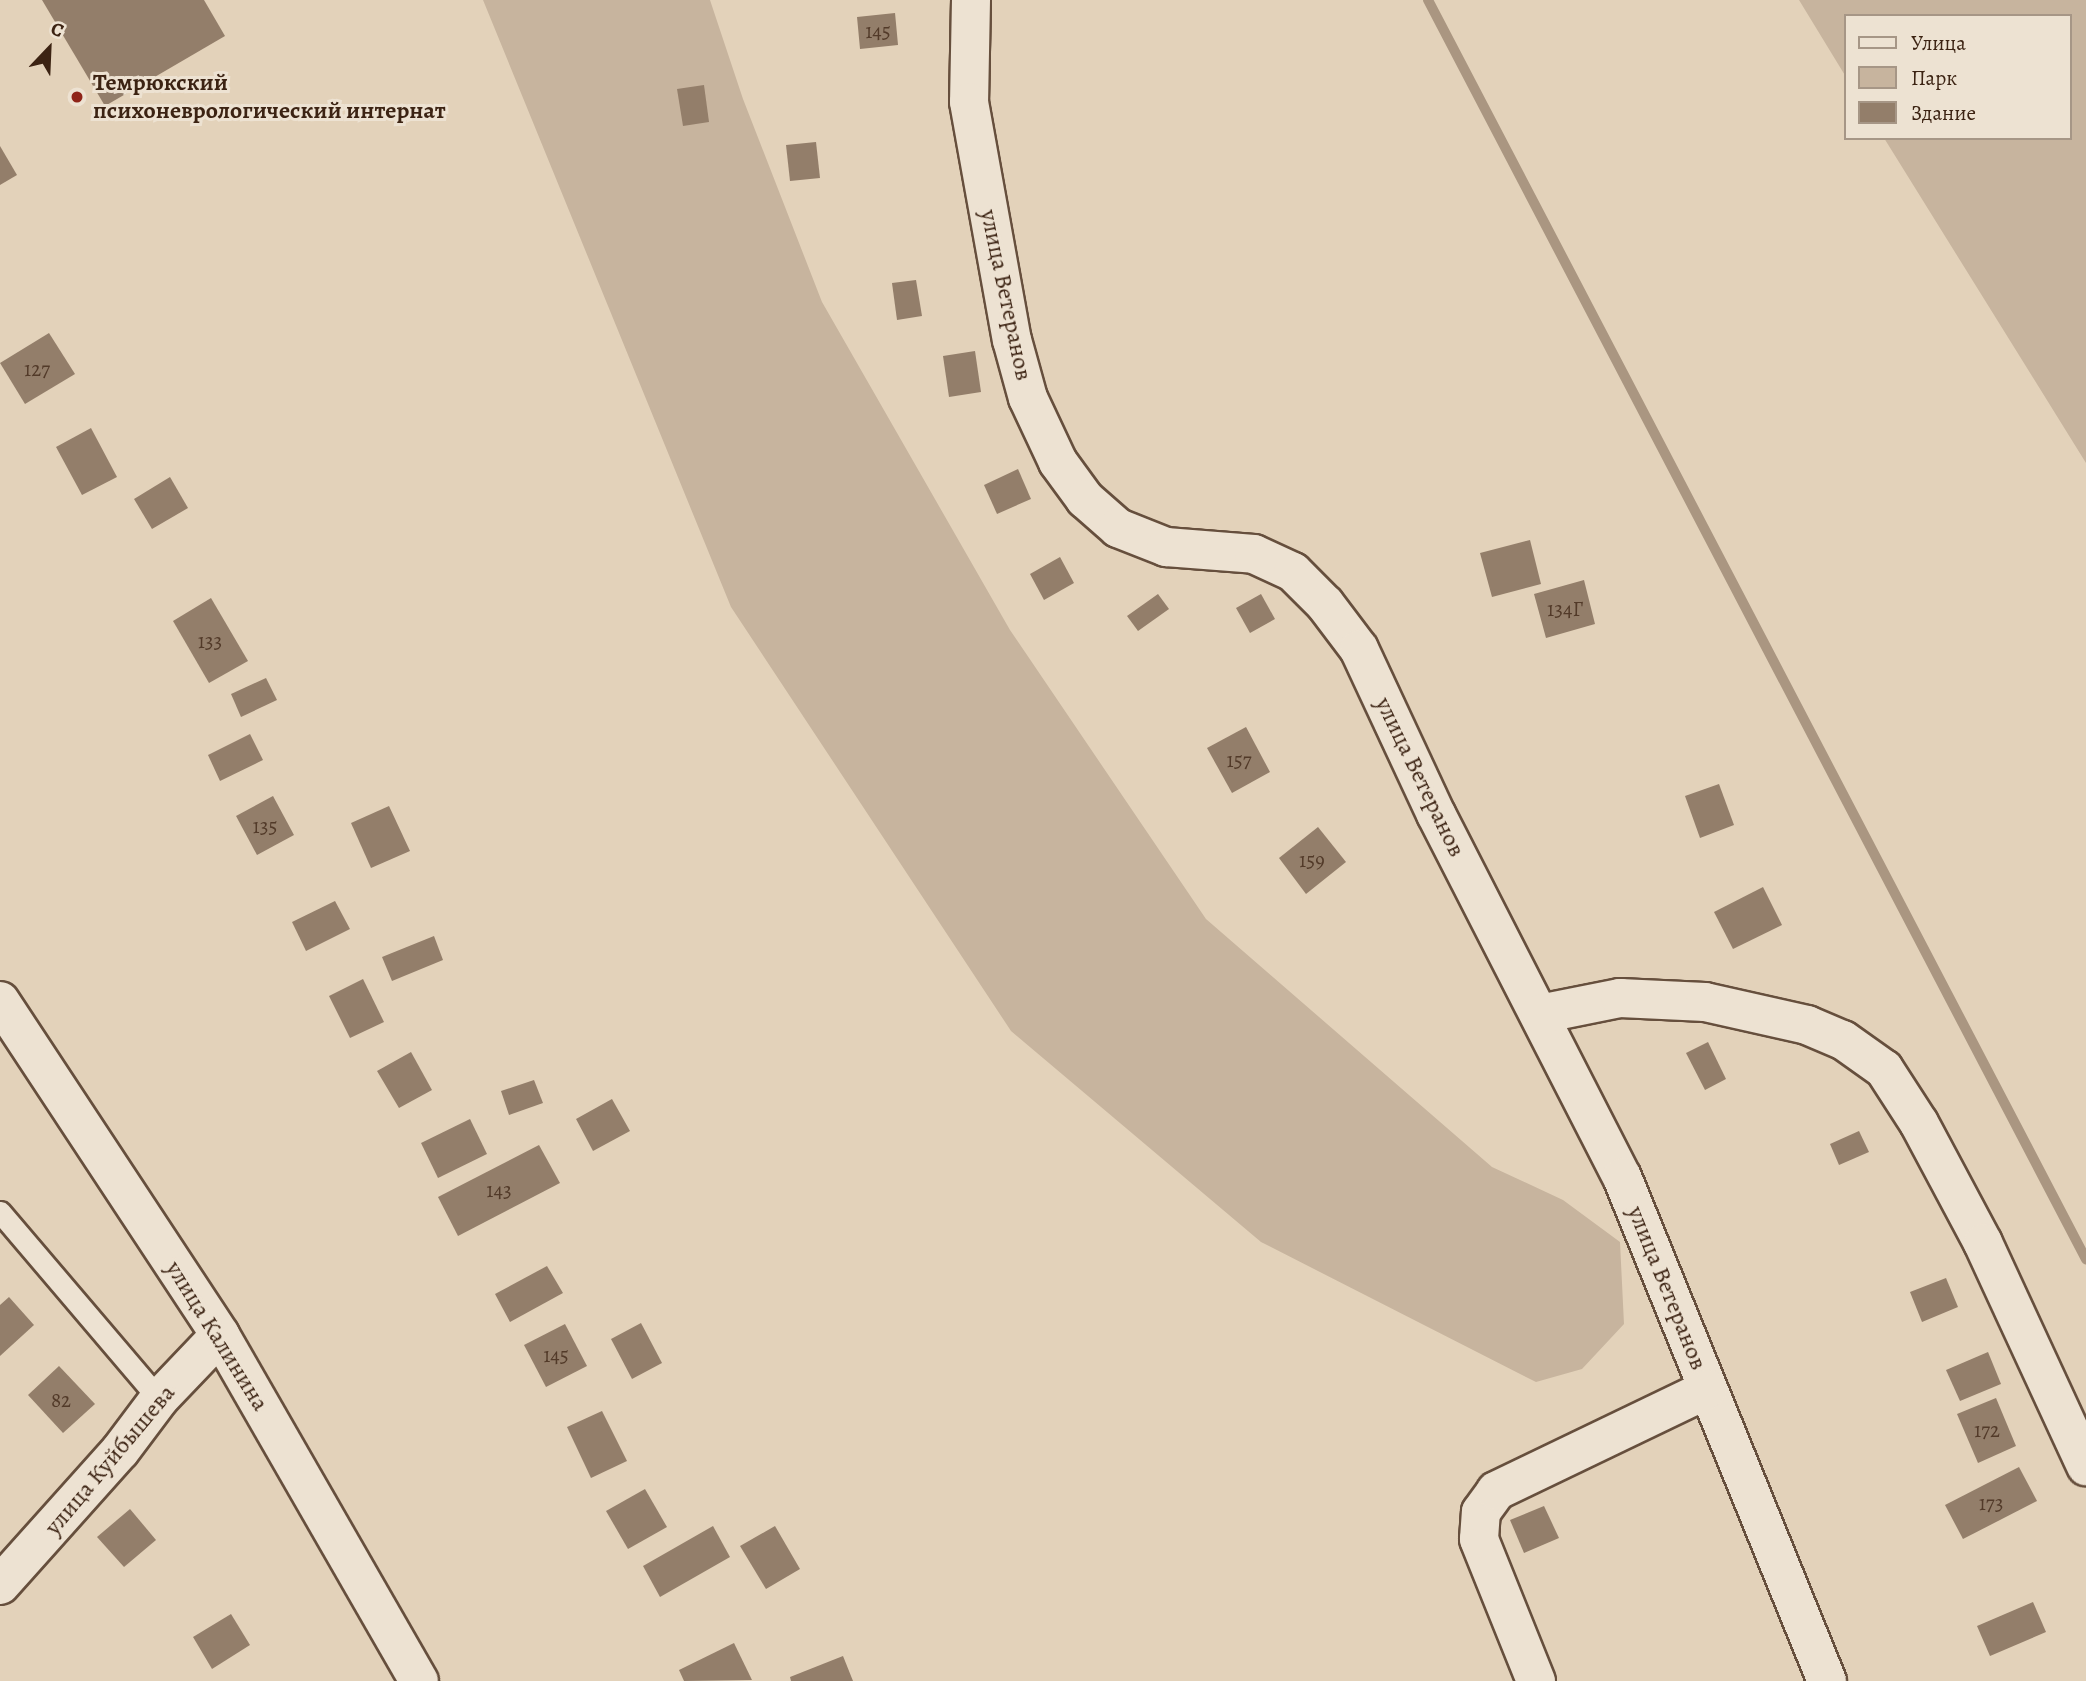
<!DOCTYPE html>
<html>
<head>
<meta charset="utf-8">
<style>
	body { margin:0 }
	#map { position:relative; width:2086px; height:1681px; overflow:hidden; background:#e3d2ba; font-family:Alegreya,serif }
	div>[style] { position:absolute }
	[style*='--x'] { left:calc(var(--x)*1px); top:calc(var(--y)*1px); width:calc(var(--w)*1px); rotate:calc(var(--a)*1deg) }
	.green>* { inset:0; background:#c7b49e }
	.stream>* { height:10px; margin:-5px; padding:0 5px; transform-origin:5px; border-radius:5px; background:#aa9681 }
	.building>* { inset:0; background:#937e6a }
	.roads { filter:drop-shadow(2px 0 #664f3d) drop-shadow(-2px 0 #664f3d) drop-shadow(0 2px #664f3d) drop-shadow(0 -2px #664f3d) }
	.lane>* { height:21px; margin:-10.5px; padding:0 10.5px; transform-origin:10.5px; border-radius:10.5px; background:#ede2d2 }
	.street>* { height:38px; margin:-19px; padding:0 19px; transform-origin:19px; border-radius:19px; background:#ede2d2 }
	.secondary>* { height:38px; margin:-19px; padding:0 19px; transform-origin:19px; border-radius:19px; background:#ede2d2 }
	.dots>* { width:19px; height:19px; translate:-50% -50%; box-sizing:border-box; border:4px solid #ede2d2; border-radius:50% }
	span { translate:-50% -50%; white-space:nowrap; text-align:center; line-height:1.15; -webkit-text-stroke:6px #ede2d2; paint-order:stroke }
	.number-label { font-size:21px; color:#523a29 }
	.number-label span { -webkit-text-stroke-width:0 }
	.poi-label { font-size:24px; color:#3c2313; font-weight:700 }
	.left { translate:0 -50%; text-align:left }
	.street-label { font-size:24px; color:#3c2313 }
	.legend { position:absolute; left:1844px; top:14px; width:228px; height:126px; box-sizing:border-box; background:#ede2d2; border:2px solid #a69686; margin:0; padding:9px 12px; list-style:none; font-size:21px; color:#3c2313 }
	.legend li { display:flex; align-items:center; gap:14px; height:35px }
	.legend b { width:35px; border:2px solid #a69686 }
	.north { position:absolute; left:14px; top:14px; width:70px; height:70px; -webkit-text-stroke:5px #ede2d2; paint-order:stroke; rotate:23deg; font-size:19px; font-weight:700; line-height:28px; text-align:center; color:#3c2313 }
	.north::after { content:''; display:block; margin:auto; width:24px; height:32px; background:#3c2313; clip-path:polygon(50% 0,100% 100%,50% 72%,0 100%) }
</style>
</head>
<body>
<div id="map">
	<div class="green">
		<i style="clip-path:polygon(483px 0,710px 0,743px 99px,822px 302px,1010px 630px,1206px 919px,1492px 1167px,1563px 1200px,1620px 1242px,1624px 1324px,1582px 1369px,1536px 1382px,1261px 1242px,1011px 1031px,731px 607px)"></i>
		<i style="clip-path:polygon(1799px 0,2086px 0,2086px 463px,1884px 138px,2070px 138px,2070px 16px,1846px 16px,1846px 77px)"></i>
	</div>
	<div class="stream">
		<i style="--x:1428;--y:0;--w:1421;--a:62.41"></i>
	</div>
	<div class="building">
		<i style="clip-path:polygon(42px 0,204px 0,225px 36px,105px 106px)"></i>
		<i style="clip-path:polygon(895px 13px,898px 45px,860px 49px,857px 17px)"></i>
		<i style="clip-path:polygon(704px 85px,709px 122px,683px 126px,677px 89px)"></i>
		<i style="clip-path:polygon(816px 142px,820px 178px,790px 181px,786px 145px)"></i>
		<i style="clip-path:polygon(0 146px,17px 175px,0 185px)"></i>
		<i style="clip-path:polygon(916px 280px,922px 316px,897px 320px,892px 283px)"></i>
		<i style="clip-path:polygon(49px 333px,75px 374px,25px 404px,0 363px)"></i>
		<i style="clip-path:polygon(975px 351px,981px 392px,949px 397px,943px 356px)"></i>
		<i style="clip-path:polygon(91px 428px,117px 477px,82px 495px,56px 447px)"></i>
		<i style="clip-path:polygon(1018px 469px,1031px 499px,997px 514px,984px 485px)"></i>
		<i style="clip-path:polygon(170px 477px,188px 508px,152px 529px,134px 499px)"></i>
		<i style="clip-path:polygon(1530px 540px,1541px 584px,1492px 597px,1480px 553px)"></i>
		<i style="clip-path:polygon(1060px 557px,1074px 583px,1044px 600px,1030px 574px)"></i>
		<i style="clip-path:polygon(1584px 580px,1595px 624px,1546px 638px,1534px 594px)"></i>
		<i style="clip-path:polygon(1158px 594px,1169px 609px,1138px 631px,1127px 616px)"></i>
		<i style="clip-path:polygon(1261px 594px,1275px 619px,1250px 633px,1236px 608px)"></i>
		<i style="clip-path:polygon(211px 598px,248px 661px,209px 683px,173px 621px)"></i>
		<i style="clip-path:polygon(266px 678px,277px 700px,241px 717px,231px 694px)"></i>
		<i style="clip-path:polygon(1246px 727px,1270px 772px,1232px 793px,1207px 748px)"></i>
		<i style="clip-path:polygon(250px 734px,263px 760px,220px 781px,208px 755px)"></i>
		<i style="clip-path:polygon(1719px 784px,1734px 825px,1700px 838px,1685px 796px)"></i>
		<i style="clip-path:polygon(273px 796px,294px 835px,257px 855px,236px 816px)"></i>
		<i style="clip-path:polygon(389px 806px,410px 851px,371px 868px,351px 823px)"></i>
		<i style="clip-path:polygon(1318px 827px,1346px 862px,1306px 894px,1279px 858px)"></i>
		<i style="clip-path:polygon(1763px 887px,1782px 925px,1733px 949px,1714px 912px)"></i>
		<i style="clip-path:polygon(335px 901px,350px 929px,306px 951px,292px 922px)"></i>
		<i style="clip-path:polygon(434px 936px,443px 960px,392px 981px,382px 957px)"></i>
		<i style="clip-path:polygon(363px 979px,384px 1022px,350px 1038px,329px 996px)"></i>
		<i style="clip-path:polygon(1708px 1042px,1726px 1079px,1705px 1090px,1686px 1053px)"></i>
		<i style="clip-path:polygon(411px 1052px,432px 1090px,399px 1108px,377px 1071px)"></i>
		<i style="clip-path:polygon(534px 1080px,543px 1103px,509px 1115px,501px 1091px)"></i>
		<i style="clip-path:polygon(612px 1099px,630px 1131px,593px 1151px,576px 1119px)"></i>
		<i style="clip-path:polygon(470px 1119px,487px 1154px,438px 1178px,421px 1143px)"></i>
		<i style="clip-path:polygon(1859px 1131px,1869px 1152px,1839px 1165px,1830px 1144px)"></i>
		<i style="clip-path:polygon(539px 1145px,560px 1183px,458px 1236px,438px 1197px)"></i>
		<i style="clip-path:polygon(547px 1266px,563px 1293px,510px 1322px,495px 1294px)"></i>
		<i style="clip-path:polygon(1946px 1278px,1958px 1307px,1922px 1322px,1910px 1292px)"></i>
		<i style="clip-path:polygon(9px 1297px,34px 1325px,0 1356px,0 1305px)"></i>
		<i style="clip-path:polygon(641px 1323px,662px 1363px,632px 1379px,611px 1339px)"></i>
		<i style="clip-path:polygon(565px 1324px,587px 1366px,546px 1387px,524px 1345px)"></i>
		<i style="clip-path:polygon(1988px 1352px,2001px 1384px,1960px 1401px,1946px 1370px)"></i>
		<i style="clip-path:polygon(59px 1366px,95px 1404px,63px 1433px,28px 1395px)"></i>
		<i style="clip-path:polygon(1996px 1398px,2016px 1446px,1978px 1463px,1957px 1414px)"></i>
		<i style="clip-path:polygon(602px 1411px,627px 1461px,591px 1478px,567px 1427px)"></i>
		<i style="clip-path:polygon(2019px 1467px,2037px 1501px,1963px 1539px,1945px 1505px)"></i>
		<i style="clip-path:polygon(645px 1489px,667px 1527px,628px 1549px,606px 1511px)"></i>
		<i style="clip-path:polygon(1544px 1506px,1559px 1538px,1524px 1553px,1510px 1520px)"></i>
		<i style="clip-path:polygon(130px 1509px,156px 1540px,124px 1567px,97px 1537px)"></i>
		<i style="clip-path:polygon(713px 1526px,730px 1557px,660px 1597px,643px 1566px)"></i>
		<i style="clip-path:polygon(775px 1526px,800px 1569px,766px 1589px,740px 1546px)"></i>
		<i style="clip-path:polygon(2033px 1602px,2046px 1632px,1990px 1656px,1977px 1626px)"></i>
		<i style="clip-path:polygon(231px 1614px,250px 1645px,212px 1669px,193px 1637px)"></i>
		<i style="clip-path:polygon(734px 1643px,752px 1680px,684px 1681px,679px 1670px)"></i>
		<i style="clip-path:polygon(843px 1656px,853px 1681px,791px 1681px,790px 1677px)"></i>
	</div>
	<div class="roads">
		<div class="lane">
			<i style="--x:0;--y:1212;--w:245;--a:49.6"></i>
		</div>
		<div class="street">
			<i style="--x:971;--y:0;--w:102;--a:91.1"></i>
			<i style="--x:969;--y:102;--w:242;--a:79.8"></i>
			<i style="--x:1012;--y:340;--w:60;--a:74.6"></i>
			<i style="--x:1028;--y:398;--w:71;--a:64.9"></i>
			<i style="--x:1058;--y:462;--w:46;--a:53.9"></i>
			<i style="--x:1085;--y:499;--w:44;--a:41.3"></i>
			<i style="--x:1118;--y:528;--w:52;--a:21.6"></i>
			<i style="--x:1166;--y:547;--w:88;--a:4.5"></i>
			<i style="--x:1254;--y:554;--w:43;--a:24.8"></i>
			<i style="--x:1293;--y:572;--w:45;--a:45"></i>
			<i style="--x:1325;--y:604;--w:56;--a:52.9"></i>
			<i style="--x:1359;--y:649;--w:182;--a:65"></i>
			<i style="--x:1436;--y:814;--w:408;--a:62.9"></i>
			<i style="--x:1622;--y:1177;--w:544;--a:67.87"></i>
			<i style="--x:1540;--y:1014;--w:82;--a:-11.3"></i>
			<i style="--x:1620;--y:998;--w:85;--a:2.7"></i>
			<i style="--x:1705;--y:1002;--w:105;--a:12.7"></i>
			<i style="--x:1807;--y:1025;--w:39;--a:23"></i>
			<i style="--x:1843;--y:1040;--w:50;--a:35.3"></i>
			<i style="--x:1884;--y:1069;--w:64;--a:57.1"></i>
			<i style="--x:1919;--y:1123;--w:136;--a:61.9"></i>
			<i style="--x:1983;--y:1243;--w:246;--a:65.2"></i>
			<i style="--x:0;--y:1585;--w:180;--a:-48.2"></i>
			<i style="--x:120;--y:1451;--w:65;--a:-53.1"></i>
			<i style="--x:159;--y:1399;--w:88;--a:-46.4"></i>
			<i style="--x:1536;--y:1681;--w:153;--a:-111.9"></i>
			<i style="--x:1479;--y:1539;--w:27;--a:-86"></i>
			<i style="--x:1481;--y:1512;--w:26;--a:-54"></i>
			<i style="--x:1496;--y:1491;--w:235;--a:-25.7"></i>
		</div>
		<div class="secondary">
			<i style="--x:0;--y:1001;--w:400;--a:56.6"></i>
			<i style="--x:220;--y:1335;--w:399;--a:60.1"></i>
		</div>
	</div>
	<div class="dots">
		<i style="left:77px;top:97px;background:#8f2418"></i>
	</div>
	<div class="number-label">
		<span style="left:878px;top:31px">145</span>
		<span style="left:37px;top:369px">127</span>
		<span style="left:1565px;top:609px">134Г</span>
		<span style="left:210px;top:641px">133</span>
		<span style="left:1239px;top:760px">157</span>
		<span style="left:265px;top:826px">135</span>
		<span style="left:1312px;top:860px">159</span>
		<span style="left:499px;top:1190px">143</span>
		<span style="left:556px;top:1355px">145</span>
		<span style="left:61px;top:1400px">82</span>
		<span style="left:1987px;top:1430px">172</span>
		<span style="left:1991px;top:1503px">173</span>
	</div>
	<div class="poi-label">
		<span class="left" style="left:93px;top:97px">Темрюкский<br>психоневрологический интернат</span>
	</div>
	<div class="street-label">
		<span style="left:1006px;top:295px;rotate:78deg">улица Ветеранов</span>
		<span style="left:1420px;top:777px;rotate:64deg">улица Ветеранов</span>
		<span style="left:1667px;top:1288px;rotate:68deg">улица Ветеранов</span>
		<span style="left:217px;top:1336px;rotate:58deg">улица Калинина</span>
		<span style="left:110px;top:1460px;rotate:-50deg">улица Куйбышева</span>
	</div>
	<ul class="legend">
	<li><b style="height:9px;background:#ede2d2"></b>Улица</li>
	<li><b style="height:19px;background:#c7b49e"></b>Парк</li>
	<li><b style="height:19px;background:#937e6a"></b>Здание</li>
	</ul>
	<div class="north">С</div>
</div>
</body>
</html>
